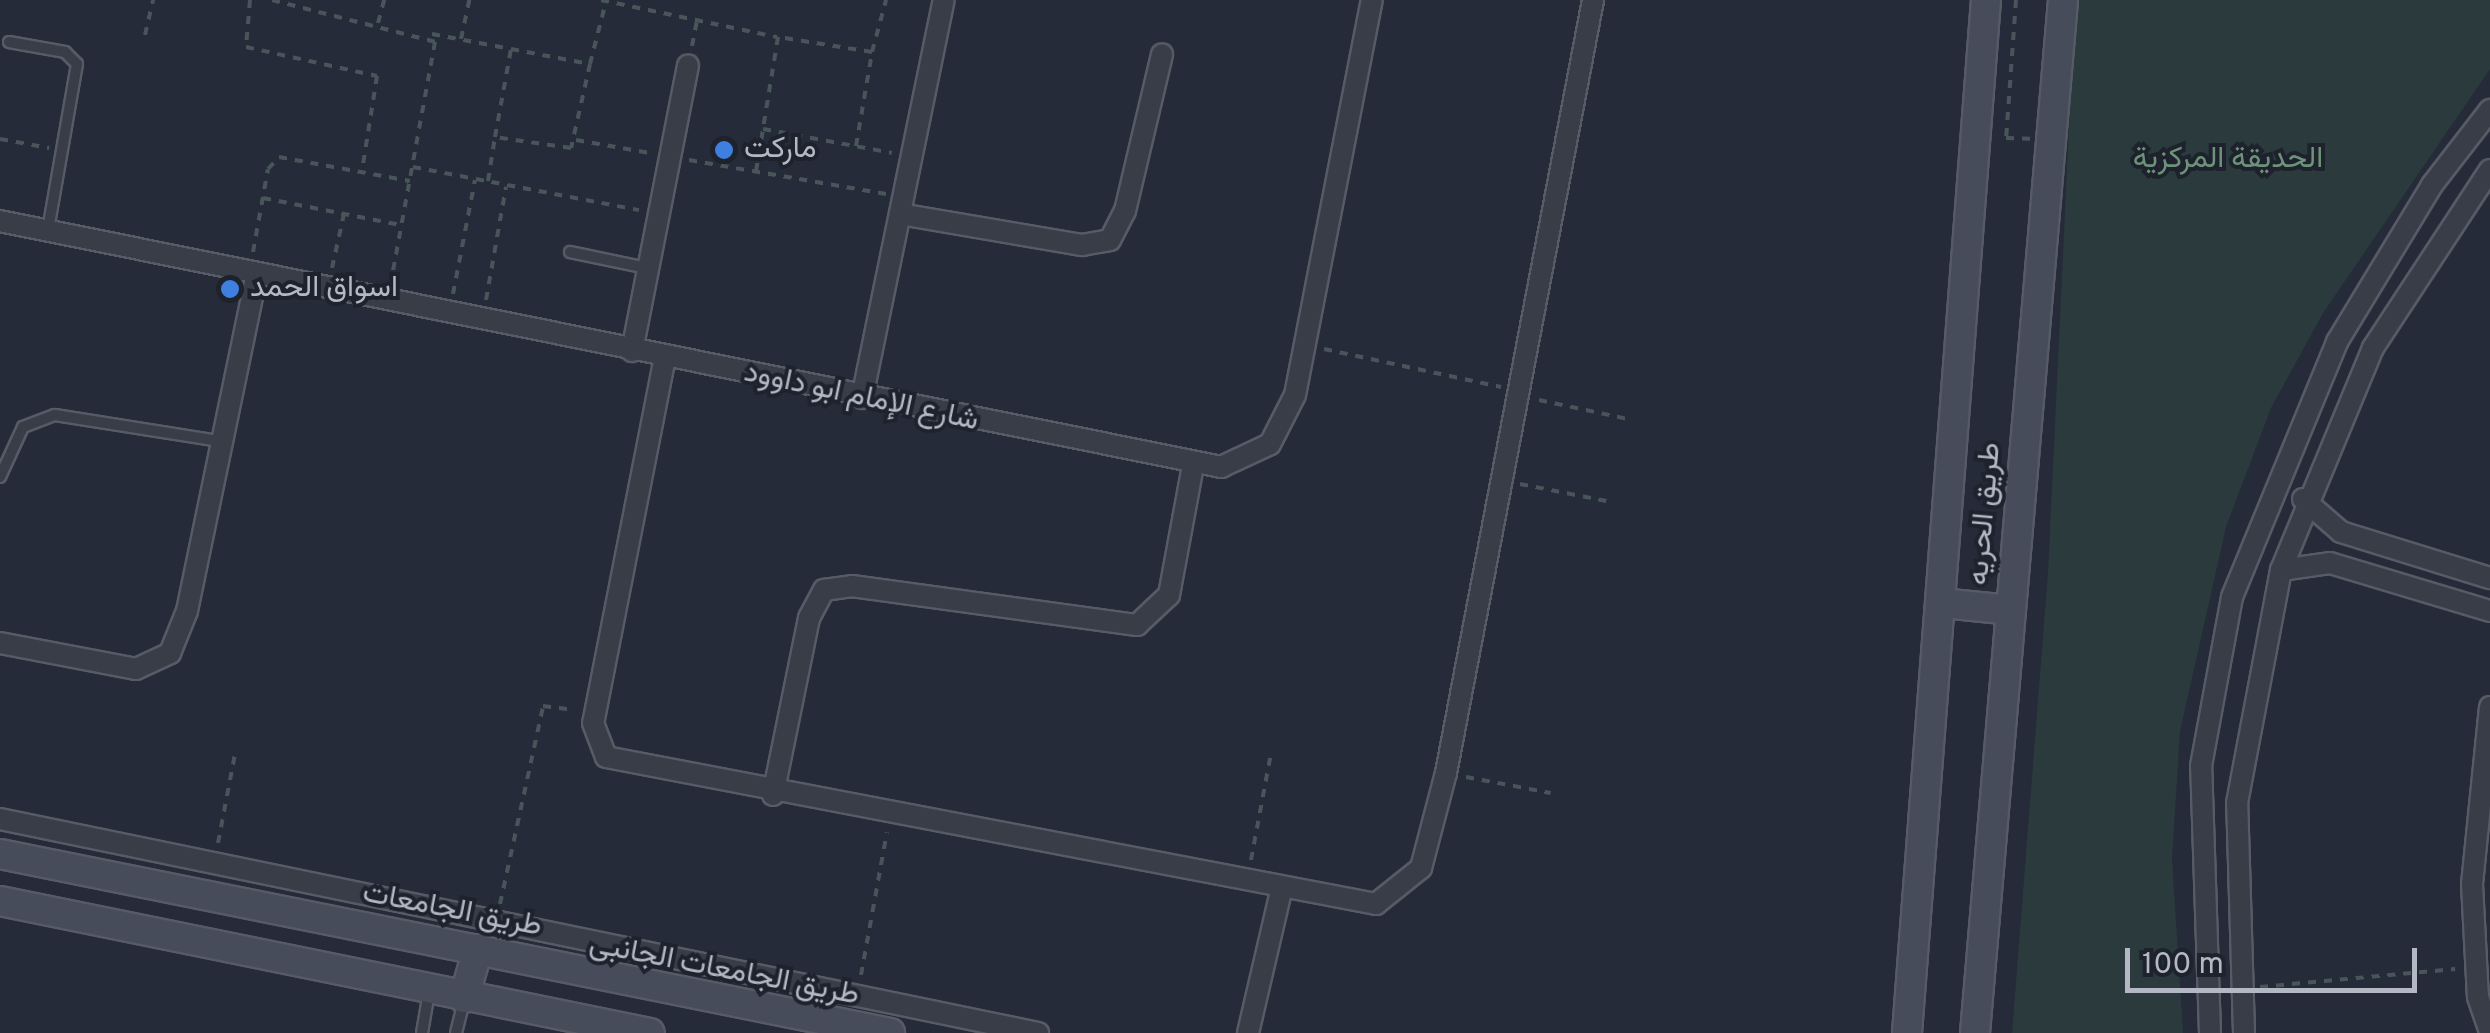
<!DOCTYPE html>
<html>
<head>
<meta charset="utf-8">
<style>
	body { margin:0 }
	#map { position:relative; width:2490px; height:1033px; overflow:hidden; background:#252b38; font-family:Overpass,Vazirmatn,sans-serif }
	div>[style] { position:absolute }
	[style*='--x'] { left:calc(var(--x)*1px); top:calc(var(--y)*1px); width:calc(var(--w)*1px); rotate:calc(var(--a)*1deg) }
	.green>* { inset:0; background:#2b3b3d }
	.path>* { height:4px; margin-top:-2px; transform-origin:0; background:repeating-linear-gradient(90deg,#48565a 0 8px,transparent 0 16px) }
	.roads { filter:drop-shadow(2px 0 #565b66) drop-shadow(-2px 0 #565b66) drop-shadow(0 2px #565b66) drop-shadow(0 -2px #565b66) }
	.service>* { height:10px; margin:-5px; padding:0 5px; transform-origin:5px; border-radius:5px; background:#383d48 }
	.minor>* { height:20px; margin:-10px; padding:0 10px; transform-origin:10px; border-radius:10px; background:#383d48 }
	.secondary>* { height:28px; margin:-14px; padding:0 14px; transform-origin:14px; border-radius:14px; background:#474c5b }
	.dots>* { width:28px; height:28px; translate:-50% -50%; box-sizing:border-box; border:5px solid #1d222d; border-radius:50% }
	span { translate:-50% -50%; white-space:nowrap; text-align:center; line-height:1.15; -webkit-text-stroke:8px #1d222d; paint-order:stroke }
	.poi-label { font-size:30px; color:#b3b8c4 }
	.left { translate:0 -50%; text-align:left }
	.park-label { font-size:30px; color:#6d9279 }
	.street-label { font-size:30px; color:#b3b8c4 }
	.scale { position:absolute; left:2125px; top:948px; width:292px; height:45px; box-sizing:border-box; border:5px solid #b3b8c4; border-top:0; padding-left:12px; font-size:30px; line-height:35px; white-space:nowrap; color:#b3b8c4; -webkit-text-stroke:8px #1d222d; paint-order:stroke }
</style>
</head>
<body>
<div id="map">
	<div class="green">
		<i style="clip-path:polygon(2075px 0,2490px 0,2490px 69px,2323px 313px,2271px 408px,2226px 527px,2180px 731px,2172px 859px,2183px 1033px,2012px 1033px,2048px 573px)"></i>
	</div>
	<div class="path">
		<i style="--x:250;--y:0;--w:47;--a:94.9"></i>
		<i style="--x:246;--y:47;--w:134;--a:12.5"></i>
		<i style="--x:377;--y:76;--w:96;--a:99"></i>
		<i style="--x:272;--y:0;--w:168;--a:14.4"></i>
		<i style="--x:435;--y:42;--w:243;--a:100.4"></i>
		<i style="--x:601;--y:0;--w:180;--a:11.9"></i>
		<i style="--x:2016;--y:0;--w:138;--a:94.1"></i>
		<i style="--x:2006;--y:138;--w:24;--a:2"></i>
		<i style="--x:378;--y:23;--w:24;--a:-75"></i>
		<i style="--x:432;--y:34;--w:80;--a:10.8"></i>
		<i style="--x:145;--y:35;--w:36;--a:-77"></i>
		<i style="--x:461;--y:39;--w:40;--a:-78"></i>
		<i style="--x:692;--y:46;--w:25;--a:-79"></i>
		<i style="--x:872;--y:52;--w:54;--a:-74.9"></i>
		<i style="--x:590;--y:64;--w:65;--a:-75.7"></i>
		<i style="--x:0;--y:139;--w:50;--a:10.4"></i>
		<i style="--x:576;--y:140;--w:75;--a:10"></i>
		<i style="--x:856;--y:146;--w:95;--a:-80.3"></i>
		<i style="--x:872;--y:52;--w:95;--a:-170.9"></i>
		<i style="--x:778;--y:37;--w:93;--a:99.3"></i>
		<i style="--x:763;--y:129;--w:131;--a:10.5"></i>
		<i style="--x:689;--y:160;--w:200;--a:9.8"></i>
		<i style="--x:413;--y:167;--w:230;--a:10.8"></i>
		<i style="--x:756;--y:171;--w:43;--a:-80.5"></i>
		<i style="--x:488;--y:181;--w:45;--a:-81"></i>
		<i style="--x:495;--y:137;--w:89;--a:-79.7"></i>
		<i style="--x:511;--y:49;--w:80;--a:10.8"></i>
		<i style="--x:590;--y:64;--w:86;--a:102.7"></i>
		<i style="--x:571;--y:148;--w:77;--a:-171.8"></i>
		<i style="--x:263;--y:198;--w:140;--a:11.1"></i>
		<i style="--x:253;--y:252;--w:84;--a:-79.8"></i>
		<i style="--x:268;--y:169;--w:16;--a:-47"></i>
		<i style="--x:279;--y:157;--w:133;--a:10.4"></i>
		<i style="--x:332;--y:268;--w:55;--a:-77.5"></i>
		<i style="--x:453;--y:294;--w:116;--a:-79.1"></i>
		<i style="--x:486;--y:300;--w:115;--a:-80"></i>
		<i style="--x:1324;--y:349;--w:181;--a:12.1"></i>
		<i style="--x:1539;--y:400;--w:95;--a:12.1"></i>
		<i style="--x:1520;--y:484;--w:93;--a:11.2"></i>
		<i style="--x:1466;--y:777;--w:86;--a:10.7"></i>
		<i style="--x:218;--y:843;--w:91;--a:-79.2"></i>
		<i style="--x:1251;--y:860;--w:104;--a:-79.4"></i>
		<i style="--x:500;--y:904;--w:203;--a:-77.7"></i>
		<i style="--x:543;--y:706;--w:32;--a:7"></i>
		<i style="--x:861;--y:975;--w:145;--a:-79.7"></i>
		<i style="--x:2260;--y:987;--w:196;--a:-5.3"></i>
	</div>
	<div class="roads">
		<div class="service">
			<i style="--x:9;--y:42;--w:57;--a:10.1"></i>
			<i style="--x:65;--y:52;--w:17;--a:45"></i>
			<i style="--x:77;--y:64;--w:169;--a:99.9"></i>
			<i style="--x:570;--y:252;--w:79;--a:11.7"></i>
			<i style="--x:0;--y:477;--w:55;--a:-65.3"></i>
			<i style="--x:23;--y:427;--w:34;--a:-21"></i>
			<i style="--x:55;--y:415;--w:167;--a:9"></i>
			<i style="--x:422;--y:1033;--w:42;--a:-80.3"></i>
			<i style="--x:456;--y:1033;--w:34;--a:-76"></i>
		</div>
		<div class="minor">
			<i style="--x:900;--y:214;--w:185;--a:9.7"></i>
			<i style="--x:1082;--y:245;--w:28;--a:-10"></i>
			<i style="--x:1110;--y:240;--w:33;--a:-63"></i>
			<i style="--x:1125;--y:211;--w:161;--a:-76.7"></i>
			<i style="--x:0;--y:221;--w:1246;--a:11.39"></i>
			<i style="--x:1221;--y:467;--w:54;--a:-25.1"></i>
			<i style="--x:1270;--y:444;--w:55;--a:-63"></i>
			<i style="--x:1295;--y:395;--w:402;--a:-79"></i>
			<i style="--x:632;--y:351;--w:291;--a:-78.9"></i>
			<i style="--x:665;--y:357;--w:373;--a:101.1"></i>
			<i style="--x:593;--y:723;--w:36;--a:69"></i>
			<i style="--x:606;--y:757;--w:784;--a:10.81"></i>
			<i style="--x:1376;--y:904;--w:58;--a:-38.7"></i>
			<i style="--x:1421;--y:868;--w:98;--a:-75.3"></i>
			<i style="--x:1446;--y:773;--w:787;--a:-79.23"></i>
			<i style="--x:862;--y:398;--w:406;--a:-78.4"></i>
			<i style="--x:2303;--y:499;--w:50;--a:41"></i>
			<i style="--x:2341;--y:532;--w:156;--a:17.2"></i>
			<i style="--x:2281;--y:570;--w:49;--a:-8.1"></i>
			<i style="--x:2330;--y:563;--w:167;--a:16.7"></i>
			<i style="--x:0;--y:643;--w:138;--a:10.8"></i>
			<i style="--x:136;--y:669;--w:38;--a:-25"></i>
			<i style="--x:170;--y:653;--w:45;--a:-68"></i>
			<i style="--x:187;--y:611;--w:344;--a:-78.3"></i>
			<i style="--x:2490;--y:707;--w:178;--a:95.8"></i>
			<i style="--x:2472;--y:884;--w:113;--a:87"></i>
			<i style="--x:2478;--y:997;--w:37;--a:71"></i>
			<i style="--x:773;--y:795;--w:181;--a:-78.5"></i>
			<i style="--x:809;--y:618;--w:32;--a:-62"></i>
			<i style="--x:824;--y:590;--w:28;--a:-8"></i>
			<i style="--x:852;--y:586;--w:288;--a:7.8"></i>
			<i style="--x:1137;--y:625;--w:44;--a:-43.2"></i>
			<i style="--x:1169;--y:595;--w:131;--a:-79.5"></i>
			<i style="--x:0;--y:819;--w:1060;--a:11.65"></i>
			<i style="--x:1248;--y:1033;--w:146;--a:-76.9"></i>
			<i style="--x:2210;--y:1033;--w:267;--a:-91.9"></i>
			<i style="--x:2201;--y:766;--w:172;--a:-79.6"></i>
			<i style="--x:2232;--y:597;--w:276;--a:-67.6"></i>
			<i style="--x:2337;--y:342;--w:184;--a:-58.8"></i>
			<i style="--x:2432;--y:185;--w:95;--a:-52.3"></i>
			<i style="--x:2244;--y:1033;--w:230;--a:-91.7"></i>
			<i style="--x:2237;--y:803;--w:237;--a:-79.3"></i>
			<i style="--x:2281;--y:570;--w:240;--a:-67.5"></i>
			<i style="--x:2373;--y:348;--w:213;--a:-56.7"></i>
		</div>
		<div class="secondary">
			<i style="--x:1942;--y:603;--w:69;--a:5.8"></i>
			<i style="--x:0;--y:854;--w:908;--a:11.37"></i>
			<i style="--x:0;--y:901;--w:663;--a:11.48"></i>
			<i style="--x:464;--y:998;--w:51;--a:-74.1"></i>
			<i style="--x:1907;--y:1033;--w:1036;--a:-85.63"></i>
			<i style="--x:1975;--y:1033;--w:1037;--a:-85.13"></i>
		</div>
	</div>
	<div class="dots">
		<i style="left:724px;top:150px;background:#3f7fe0"></i>
		<i style="left:230px;top:289px;background:#3f7fe0"></i>
	</div>
	<div class="poi-label">
		<span class="left" style="left:744px;top:150px">ماركت</span>
		<span class="left" style="left:250px;top:289px">اسواق الحمد</span>
	</div>
	<div class="park-label">
		<span style="left:2228px;top:160px">الحديقة المركزية</span>
	</div>
	<div class="street-label">
		<span style="left:861px;top:398px;rotate:12deg">شارع الإمام ابو داوود</span>
		<span style="left:1986px;top:514px;rotate:-85deg">طريق الحريه</span>
		<span style="left:452px;top:911px;rotate:11deg">طريق الجامعات</span>
		<span style="left:724px;top:971px;rotate:11deg">طريق الجامعات الجانبى</span>
	</div>
	<div class="scale">100 m</div>
</div>
</body>
</html>
